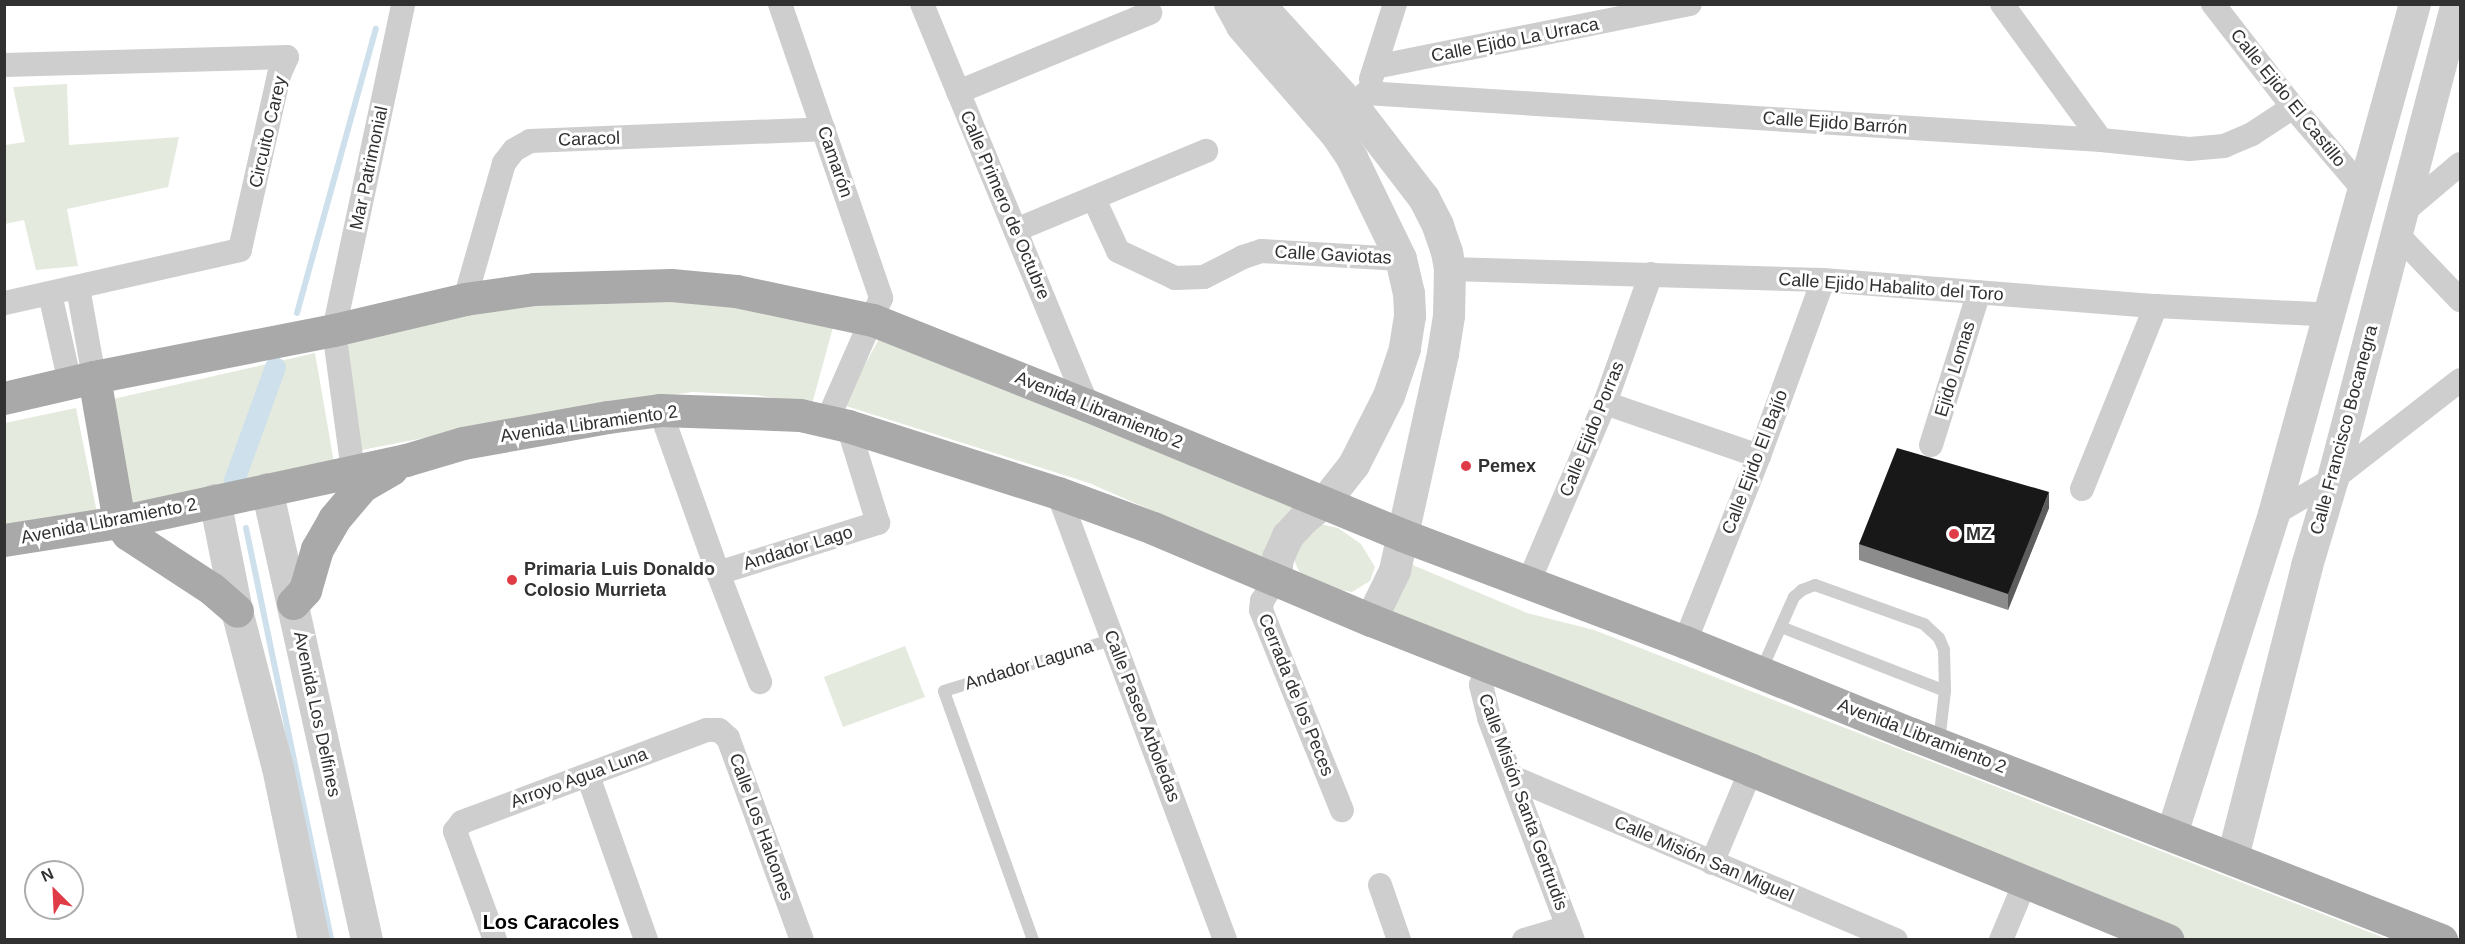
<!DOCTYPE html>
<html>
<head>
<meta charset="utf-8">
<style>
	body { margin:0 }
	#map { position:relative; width:2465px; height:944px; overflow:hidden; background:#fff; font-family:Arial,sans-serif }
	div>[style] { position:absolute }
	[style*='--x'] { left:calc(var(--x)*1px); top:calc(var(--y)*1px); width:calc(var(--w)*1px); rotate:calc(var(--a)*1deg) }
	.green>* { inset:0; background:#e4eadd }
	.stream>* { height:6px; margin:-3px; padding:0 3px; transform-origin:3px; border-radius:3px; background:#cee0ec }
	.canal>* { height:21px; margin:-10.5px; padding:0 10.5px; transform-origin:10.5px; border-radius:10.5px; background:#cee0ec }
	.service>* { height:12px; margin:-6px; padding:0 6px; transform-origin:6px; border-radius:6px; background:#cecece }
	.minor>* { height:24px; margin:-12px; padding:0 12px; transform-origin:12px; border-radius:12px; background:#cecece }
	.tertiary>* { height:32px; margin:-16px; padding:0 16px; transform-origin:16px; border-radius:16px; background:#cecece }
	.primary>* { height:33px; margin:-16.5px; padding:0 16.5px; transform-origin:16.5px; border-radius:16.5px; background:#a9a9a9 }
	.wall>* { inset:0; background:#8c8c8c }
	.shaded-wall>* { inset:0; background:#5d5d5d }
	.building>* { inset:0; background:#181818 }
	.dots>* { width:16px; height:16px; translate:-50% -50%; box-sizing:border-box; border:3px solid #fff; border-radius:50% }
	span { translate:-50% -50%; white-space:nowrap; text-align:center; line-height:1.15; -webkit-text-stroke:6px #fff; paint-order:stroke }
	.street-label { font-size:18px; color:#313131 }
	.poi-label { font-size:18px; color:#313131; font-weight:700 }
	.left { translate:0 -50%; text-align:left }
	.neighbourhood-label { font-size:20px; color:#000; font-weight:700 }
	.frame { position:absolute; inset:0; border:6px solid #313131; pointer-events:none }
	.north { position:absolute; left:24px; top:860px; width:60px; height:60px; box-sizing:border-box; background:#fff; border:2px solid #adadad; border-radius:50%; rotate:336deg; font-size:16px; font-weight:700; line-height:24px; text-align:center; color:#313131 }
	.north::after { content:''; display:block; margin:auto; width:21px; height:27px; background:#e03c48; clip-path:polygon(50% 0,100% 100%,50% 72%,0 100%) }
</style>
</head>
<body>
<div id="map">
	<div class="green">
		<i style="clip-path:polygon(67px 84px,69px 145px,179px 137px,168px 187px,67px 209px,78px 266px,36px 270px,24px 220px,5px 224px,5px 145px,25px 142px,13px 87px)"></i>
		<i style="clip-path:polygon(676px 293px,835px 320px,812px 404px,756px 395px,692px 392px,591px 406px,356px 451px,338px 341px,550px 297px)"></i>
		<i style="clip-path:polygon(880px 337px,1307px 509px,1268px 561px,1089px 483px,843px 405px)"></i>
		<i style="clip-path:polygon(315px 353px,334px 463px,124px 506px,100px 402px)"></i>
		<i style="clip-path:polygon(76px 408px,97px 513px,5px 530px,5px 423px)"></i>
		<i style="clip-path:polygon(1320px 524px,1338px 528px,1361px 544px,1375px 567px,1370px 581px,1352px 592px,1324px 587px,1300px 573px,1291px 554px)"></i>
		<i style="clip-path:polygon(1408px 563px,1527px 613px,1594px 630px,2387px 939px,2185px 939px,1390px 612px)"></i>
		<i style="clip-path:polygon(905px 646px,925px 697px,843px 727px,824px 677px)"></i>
	</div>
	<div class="stream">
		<i style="--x:297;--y:313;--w:295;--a:-74.5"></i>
		<i style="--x:246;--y:528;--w:421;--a:78.3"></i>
	</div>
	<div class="canal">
		<i style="--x:234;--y:480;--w:120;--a:-70.1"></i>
	</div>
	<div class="service">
		<i style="--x:1781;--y:627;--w:176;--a:21.3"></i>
		<i style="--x:1761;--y:671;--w:81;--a:-66"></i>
		<i style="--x:1794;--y:597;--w:11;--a:-41"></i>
		<i style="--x:1802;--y:590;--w:14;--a:-21"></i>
		<i style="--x:1815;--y:585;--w:116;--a:19.7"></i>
		<i style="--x:1924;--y:624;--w:21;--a:43"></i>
		<i style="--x:1939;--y:638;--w:13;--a:67"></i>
		<i style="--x:1944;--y:650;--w:41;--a:88.6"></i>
		<i style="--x:1945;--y:691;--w:50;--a:96.8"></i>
		<i style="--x:1033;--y:940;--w:264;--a:-109.7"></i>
		<i style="--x:944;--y:691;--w:178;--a:-17"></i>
	</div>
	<div class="minor">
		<i style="--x:780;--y:4;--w:311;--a:71"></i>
		<i style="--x:881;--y:298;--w:134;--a:113.7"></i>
		<i style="--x:922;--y:4;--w:434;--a:67.6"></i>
		<i style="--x:2002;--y:4;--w:168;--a:53.9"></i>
		<i style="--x:2213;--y:4;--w:130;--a:52.2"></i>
		<i style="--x:2293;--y:107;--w:109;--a:49.5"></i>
		<i style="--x:4;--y:65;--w:283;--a:-1.6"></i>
		<i style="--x:287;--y:57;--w:20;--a:114"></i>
		<i style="--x:279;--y:75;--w:179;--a:102.6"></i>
		<i style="--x:240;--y:250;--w:242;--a:167.3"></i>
		<i style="--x:1375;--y:67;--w:321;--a:-11.3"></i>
		<i style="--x:1371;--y:79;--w:79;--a:-72.3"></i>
		<i style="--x:958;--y:92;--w:208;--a:-22.4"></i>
		<i style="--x:1366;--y:93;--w:737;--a:3.66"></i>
		<i style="--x:2101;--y:140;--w:89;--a:5.8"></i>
		<i style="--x:2190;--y:149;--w:34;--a:-5"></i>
		<i style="--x:2224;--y:146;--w:30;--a:-23"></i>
		<i style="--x:2252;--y:134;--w:49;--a:-33.4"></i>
		<i style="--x:1094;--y:199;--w:57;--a:65.2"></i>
		<i style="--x:1118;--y:251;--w:63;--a:25.3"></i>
		<i style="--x:1175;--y:278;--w:29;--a:-2"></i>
		<i style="--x:1204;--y:277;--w:44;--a:-27.1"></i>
		<i style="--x:1243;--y:257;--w:19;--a:-18"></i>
		<i style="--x:1261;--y:251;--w:140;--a:3.3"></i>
		<i style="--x:2402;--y:213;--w:76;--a:-40.2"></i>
		<i style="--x:1016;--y:230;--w:206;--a:-22.6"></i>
		<i style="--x:2396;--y:233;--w:93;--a:46.3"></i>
		<i style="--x:1450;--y:269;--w:373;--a:1.7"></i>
		<i style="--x:1823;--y:280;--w:334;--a:4.5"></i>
		<i style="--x:2156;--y:306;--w:175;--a:2.9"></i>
		<i style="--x:78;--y:288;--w:90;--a:79.8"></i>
		<i style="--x:50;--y:294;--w:91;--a:77.3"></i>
		<i style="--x:465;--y:299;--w:141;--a:-74"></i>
		<i style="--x:504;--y:163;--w:16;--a:-52"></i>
		<i style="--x:514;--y:150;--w:18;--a:-29"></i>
		<i style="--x:530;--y:141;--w:294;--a:-2.3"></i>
		<i style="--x:1605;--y:403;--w:163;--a:19"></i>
		<i style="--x:660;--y:410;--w:173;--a:70.4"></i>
		<i style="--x:718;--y:573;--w:117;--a:68.9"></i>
		<i style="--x:1931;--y:445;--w:160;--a:-72.6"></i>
		<i style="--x:353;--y:471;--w:142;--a:-97.7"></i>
		<i style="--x:334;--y:330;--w:333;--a:-78"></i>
		<i style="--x:2082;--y:489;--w:197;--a:-68"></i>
		<i style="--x:1058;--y:493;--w:477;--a:69.5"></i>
		<i style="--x:2274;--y:514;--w:69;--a:-30.7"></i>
		<i style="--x:2333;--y:479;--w:161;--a:-37.9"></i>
		<i style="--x:718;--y:573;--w:168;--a:-17.4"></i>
		<i style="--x:878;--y:523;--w:102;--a:-107.2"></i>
		<i style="--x:1275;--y:581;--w:24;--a:123"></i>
		<i style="--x:1262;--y:601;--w:9;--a:96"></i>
		<i style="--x:1261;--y:610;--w:216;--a:68"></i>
		<i style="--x:1529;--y:581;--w:194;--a:-66.9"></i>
		<i style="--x:1605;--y:403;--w:137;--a:-70.4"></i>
		<i style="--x:1685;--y:642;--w:200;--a:-68.3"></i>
		<i style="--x:1759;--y:456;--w:187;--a:-70"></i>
		<i style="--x:1488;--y:665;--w:21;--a:109"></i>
		<i style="--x:1481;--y:685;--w:34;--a:76"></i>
		<i style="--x:1489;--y:718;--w:237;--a:69.3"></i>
		<i style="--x:588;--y:776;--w:174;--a:70.5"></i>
		<i style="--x:1512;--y:777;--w:417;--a:23"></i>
		<i style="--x:1712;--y:863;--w:101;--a:-67.2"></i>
		<i style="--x:1380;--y:885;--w:58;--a:70.9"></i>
		<i style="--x:495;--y:940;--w:116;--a:-110.2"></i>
		<i style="--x:455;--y:831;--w:11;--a:-52"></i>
		<i style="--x:462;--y:822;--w:262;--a:-20.6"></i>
		<i style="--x:707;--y:730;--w:12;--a:0"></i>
		<i style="--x:719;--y:730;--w:12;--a:42"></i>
		<i style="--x:728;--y:738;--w:215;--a:69.9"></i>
		<i style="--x:1524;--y:940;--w:46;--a:-16.5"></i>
		<i style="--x:2001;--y:940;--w:65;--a:-67.4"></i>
	</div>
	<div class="tertiary">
		<i style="--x:1230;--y:4;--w:25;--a:61"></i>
		<i style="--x:1242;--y:26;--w:143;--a:49"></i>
		<i style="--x:1336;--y:134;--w:29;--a:56"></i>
		<i style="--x:1352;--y:158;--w:112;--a:64.1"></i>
		<i style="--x:1401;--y:259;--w:36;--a:77"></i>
		<i style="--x:1409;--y:294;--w:22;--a:87"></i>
		<i style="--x:1410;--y:316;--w:33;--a:99"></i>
		<i style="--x:1405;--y:349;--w:50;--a:108.8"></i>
		<i style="--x:1389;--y:396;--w:77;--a:116.9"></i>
		<i style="--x:1354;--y:465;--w:47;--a:128.1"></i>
		<i style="--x:1325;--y:502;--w:28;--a:141"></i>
		<i style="--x:1303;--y:520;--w:22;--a:133"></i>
		<i style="--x:1288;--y:536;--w:24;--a:114"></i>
		<i style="--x:1278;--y:558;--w:23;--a:97"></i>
		<i style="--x:1259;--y:4;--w:150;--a:47.7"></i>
		<i style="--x:1360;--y:115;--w:105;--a:52.4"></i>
		<i style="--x:1424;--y:198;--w:31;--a:63"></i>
		<i style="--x:1438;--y:226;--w:28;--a:71"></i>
		<i style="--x:1447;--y:252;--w:17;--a:80"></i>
		<i style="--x:1450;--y:269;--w:47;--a:91.2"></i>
		<i style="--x:1449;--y:316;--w:38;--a:99"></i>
		<i style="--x:1443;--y:354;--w:222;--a:102.5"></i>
		<i style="--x:1395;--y:571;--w:55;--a:116.1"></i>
		<i style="--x:267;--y:489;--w:462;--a:77.5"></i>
		<i style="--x:215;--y:500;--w:113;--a:78.8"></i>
		<i style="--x:237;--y:611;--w:162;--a:75.4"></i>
		<i style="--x:278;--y:768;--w:176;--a:78.2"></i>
		<i style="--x:2172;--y:834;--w:336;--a:-72.3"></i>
		<i style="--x:2274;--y:514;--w:529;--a:-74.55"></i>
		<i style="--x:2233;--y:857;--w:300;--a:-75.7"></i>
		<i style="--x:2307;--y:566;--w:91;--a:-73.4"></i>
		<i style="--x:2333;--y:479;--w:491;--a:-75.4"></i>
	</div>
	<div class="primary">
		<i style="--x:94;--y:377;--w:147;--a:80.2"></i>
		<i style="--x:119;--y:522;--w:15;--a:53"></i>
		<i style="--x:128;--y:534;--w:100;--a:33.2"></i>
		<i style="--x:212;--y:589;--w:33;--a:41"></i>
		<i style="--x:4;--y:398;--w:92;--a:-13.1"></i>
		<i style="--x:94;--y:377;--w:245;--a:-11.1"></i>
		<i style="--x:334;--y:330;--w:135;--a:-13.3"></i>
		<i style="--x:465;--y:299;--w:70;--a:-8.2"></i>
		<i style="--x:534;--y:289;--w:137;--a:-1.7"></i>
		<i style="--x:671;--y:285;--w:65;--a:5.3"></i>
		<i style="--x:736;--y:291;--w:140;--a:12"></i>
		<i style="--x:873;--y:320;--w:230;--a:21.7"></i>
		<i style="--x:1087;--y:405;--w:341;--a:22.4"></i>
		<i style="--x:1402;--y:535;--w:303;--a:20.7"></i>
		<i style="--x:1685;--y:642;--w:245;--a:22.1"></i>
		<i style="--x:1912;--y:734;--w:568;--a:21.28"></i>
		<i style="--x:4;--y:540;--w:116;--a:-8.9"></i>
		<i style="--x:119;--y:522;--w:294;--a:-12.2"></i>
		<i style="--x:406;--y:460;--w:59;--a:-16.6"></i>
		<i style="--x:463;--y:443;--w:147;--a:-10.2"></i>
		<i style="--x:608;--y:417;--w:52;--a:-7.7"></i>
		<i style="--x:660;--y:410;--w:140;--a:2"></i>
		<i style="--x:800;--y:415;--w:49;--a:12.9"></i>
		<i style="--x:848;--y:426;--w:220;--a:17.7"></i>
		<i style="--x:1058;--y:493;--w:101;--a:20.2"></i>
		<i style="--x:1153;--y:528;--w:237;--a:22.9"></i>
		<i style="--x:1371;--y:620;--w:409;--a:21.5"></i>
		<i style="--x:1751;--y:770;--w:450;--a:22.2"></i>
		<i style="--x:293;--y:603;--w:18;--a:-47"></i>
		<i style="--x:305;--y:590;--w:43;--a:-73.7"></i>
		<i style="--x:317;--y:549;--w:34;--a:-60"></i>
		<i style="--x:334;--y:519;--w:43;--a:-49.7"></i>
		<i style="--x:362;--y:486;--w:34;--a:-30"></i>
	</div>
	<div class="wall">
		<i style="clip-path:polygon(2049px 508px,2008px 610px,1859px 560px,1859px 544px)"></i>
	</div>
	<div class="shaded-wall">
		<i style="clip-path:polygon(2049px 492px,2049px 508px,2008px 610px,2008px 594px)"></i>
	</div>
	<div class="building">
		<i style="clip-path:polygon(1897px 448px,2049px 492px,2008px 594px,1859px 544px)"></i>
	</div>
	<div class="dots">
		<i style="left:1466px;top:466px;background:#e03c48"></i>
		<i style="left:1954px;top:534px;background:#e03c48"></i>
		<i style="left:512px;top:580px;background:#e03c48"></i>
	</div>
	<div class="street-label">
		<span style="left:1515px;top:40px;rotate:-11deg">Calle Ejido La Urraca</span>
		<span style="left:2288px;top:98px;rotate:51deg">Calle Ejido El Castillo</span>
		<span style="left:1835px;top:123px;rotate:4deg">Calle Ejido Barrón</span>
		<span style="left:268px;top:132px;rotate:-77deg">Circuito Carey</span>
		<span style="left:589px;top:139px;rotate:-2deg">Caracol</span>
		<span style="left:835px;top:162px;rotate:71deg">Camarón</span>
		<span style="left:369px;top:168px;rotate:-78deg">Mar Patrimonial</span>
		<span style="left:1005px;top:205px;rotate:67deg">Calle Primero de Octubre</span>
		<span style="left:1333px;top:255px;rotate:3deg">Calle Gaviotas</span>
		<span style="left:1891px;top:287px;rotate:4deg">Calle Ejido Habalito del Toro</span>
		<span style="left:1955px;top:369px;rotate:-73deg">Ejido Lomas</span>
		<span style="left:1099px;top:410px;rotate:22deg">Avenida Libramiento 2</span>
		<span style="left:589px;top:424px;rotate:-8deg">Avenida Libramiento 2</span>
		<span style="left:1592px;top:429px;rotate:-68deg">Calle Ejido Porras</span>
		<span style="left:2344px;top:430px;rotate:-75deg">Calle Francisco Bocanegra</span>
		<span style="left:1755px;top:462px;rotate:-69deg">Calle Ejido El Bajío</span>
		<span style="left:109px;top:521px;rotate:-11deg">Avenida Libramiento 2</span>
		<span style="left:798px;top:548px;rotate:-17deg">Andador Lago</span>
		<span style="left:1029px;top:665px;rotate:-17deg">Andador Laguna</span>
		<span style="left:1296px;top:695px;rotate:68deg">Cerrada de los Peces</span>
		<span style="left:317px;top:714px;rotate:78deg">Avenida Los Delfines</span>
		<span style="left:1142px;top:716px;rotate:69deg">Calle Paseo Arboledas</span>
		<span style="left:1922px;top:736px;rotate:21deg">Avenida Libramiento 2</span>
		<span style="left:579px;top:778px;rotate:-20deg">Arroyo Agua Luna</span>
		<span style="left:1523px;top:802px;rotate:70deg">Calle Misión Santa Gertrudis</span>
		<span style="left:761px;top:827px;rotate:70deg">Calle Los Halcones</span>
		<span style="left:1704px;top:859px;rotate:23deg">Calle Misión San Miguel</span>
	</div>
	<div class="poi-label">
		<span class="left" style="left:1478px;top:466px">Pemex</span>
		<span class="left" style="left:1966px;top:534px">MZ</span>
		<span class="left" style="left:524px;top:580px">Primaria Luis Donaldo<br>Colosio Murrieta</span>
	</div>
	<div class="neighbourhood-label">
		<span style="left:551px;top:922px">Los Caracoles</span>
	</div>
	<div class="frame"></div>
	<div class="north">N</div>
</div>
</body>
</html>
